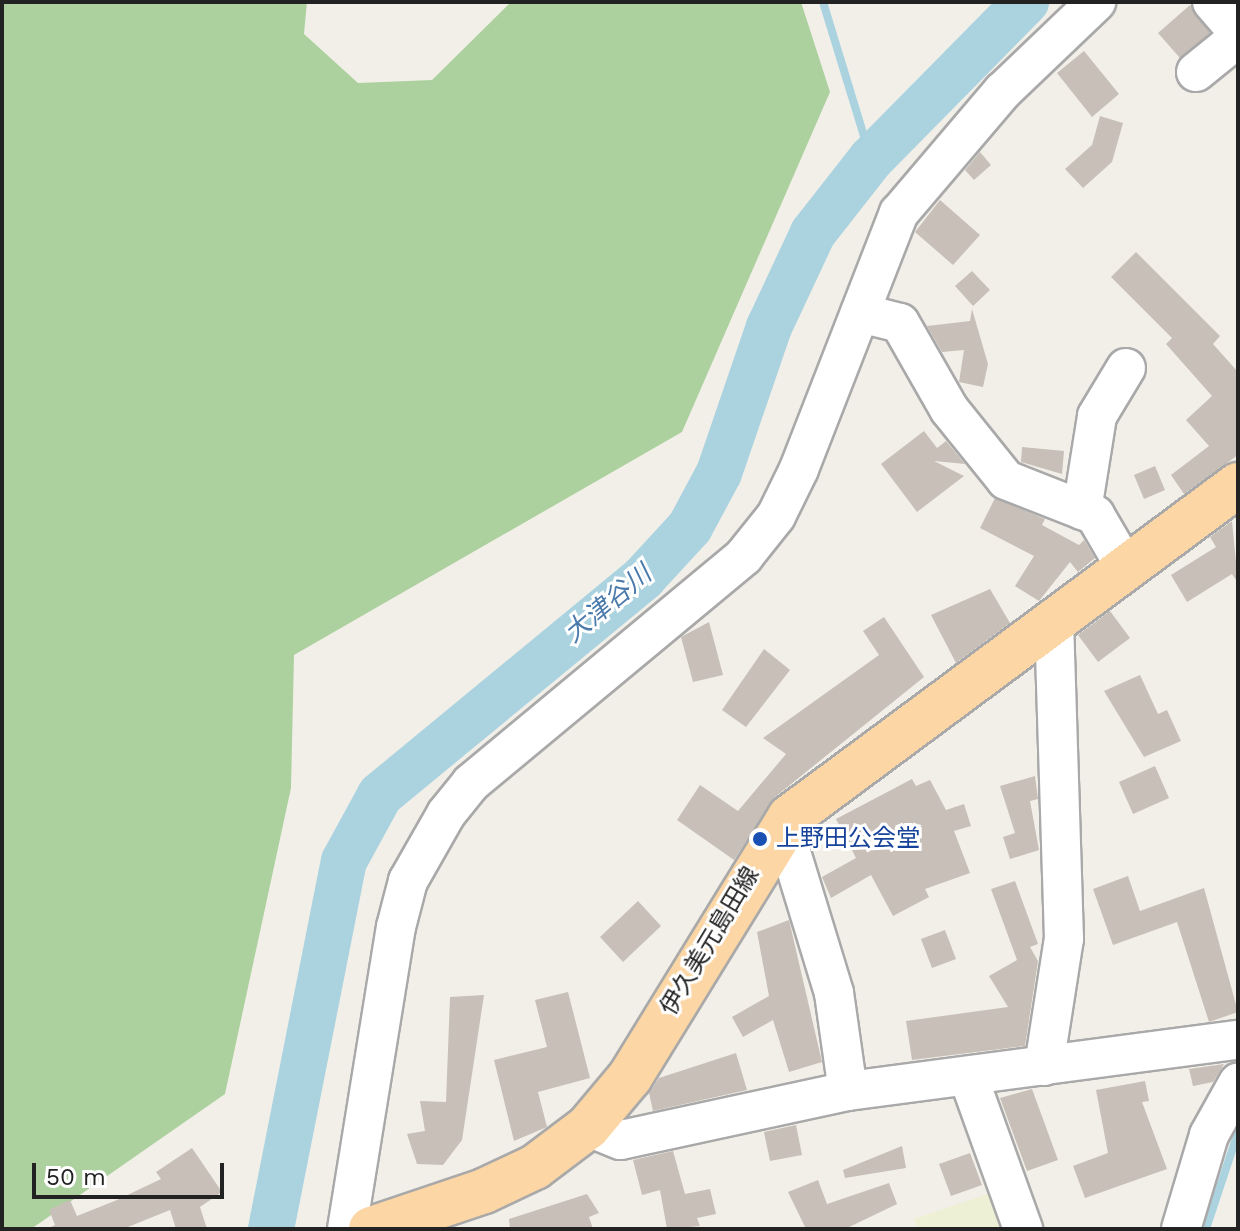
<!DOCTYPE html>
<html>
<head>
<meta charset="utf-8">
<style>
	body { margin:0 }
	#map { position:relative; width:1240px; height:1231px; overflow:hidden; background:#f2efe9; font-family:"Work Sans","Noto Sans JP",sans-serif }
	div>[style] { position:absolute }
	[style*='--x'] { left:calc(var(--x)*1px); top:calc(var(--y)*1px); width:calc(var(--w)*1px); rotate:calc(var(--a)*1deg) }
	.farmland>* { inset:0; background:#eef0d5 }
	.forest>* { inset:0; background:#add19e }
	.stream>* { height:8px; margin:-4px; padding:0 4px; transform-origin:4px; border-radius:4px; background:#aad3df }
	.river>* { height:46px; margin:-23px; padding:0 23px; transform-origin:23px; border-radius:23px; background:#aad3df }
	.building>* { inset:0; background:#c7bfb8 }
	.roads { filter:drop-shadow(2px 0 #a9a9a9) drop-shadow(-2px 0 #a9a9a9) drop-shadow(0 2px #a9a9a9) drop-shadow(0 -2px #a9a9a9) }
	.minor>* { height:38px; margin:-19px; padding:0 19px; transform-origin:19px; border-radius:19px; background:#fff }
	.major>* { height:44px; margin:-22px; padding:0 22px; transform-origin:22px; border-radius:22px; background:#fcd6a4 }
	.dots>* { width:22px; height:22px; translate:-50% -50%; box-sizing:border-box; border:4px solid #fff; border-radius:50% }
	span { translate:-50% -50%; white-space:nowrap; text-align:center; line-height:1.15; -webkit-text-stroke:6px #fff; paint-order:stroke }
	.transit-label { font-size:24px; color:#164399 }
	.left { translate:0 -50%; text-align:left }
	.street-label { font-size:24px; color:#222 }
	.water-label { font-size:26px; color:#4a7aab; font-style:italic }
	.frame { position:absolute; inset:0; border:4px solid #222; pointer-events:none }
	.scale { position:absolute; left:32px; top:1163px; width:192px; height:36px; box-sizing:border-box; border:4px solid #222; border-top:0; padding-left:10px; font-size:24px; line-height:28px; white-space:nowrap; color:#222; -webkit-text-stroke:6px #fff; paint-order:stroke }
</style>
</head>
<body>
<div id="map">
	<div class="farmland">
		<i style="clip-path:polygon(999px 1190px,1012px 1229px,918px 1229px,914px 1219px)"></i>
	</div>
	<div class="forest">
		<i style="clip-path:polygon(2px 2px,307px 2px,304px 34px,358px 83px,432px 80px,511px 2px,801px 2px,830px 92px,682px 432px,294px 655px,291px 788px,225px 1094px,31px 1229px,2px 1229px)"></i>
	</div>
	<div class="stream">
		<i style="--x:823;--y:2;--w:164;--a:73"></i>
		<i style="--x:1206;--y:1229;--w:102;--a:-71.7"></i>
	</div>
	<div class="river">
		<i style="--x:271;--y:1229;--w:375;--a:-78.8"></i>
		<i style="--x:344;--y:861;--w:75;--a:-61.4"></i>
		<i style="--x:380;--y:795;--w:342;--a:-39.5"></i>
		<i style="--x:644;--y:577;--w:68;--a:-47.4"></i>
		<i style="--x:690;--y:527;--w:61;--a:-61.8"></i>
		<i style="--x:719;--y:473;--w:154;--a:-71.1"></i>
		<i style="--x:769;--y:327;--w:104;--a:-64.9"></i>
		<i style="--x:813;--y:233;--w:94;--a:-51.9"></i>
		<i style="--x:871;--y:159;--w:221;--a:-45.4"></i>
	</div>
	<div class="building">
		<i style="clip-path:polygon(1190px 5px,1210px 33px,1180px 58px,1158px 33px)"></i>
		<i style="clip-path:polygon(1084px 51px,1119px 94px,1092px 117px,1057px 73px)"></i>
		<i style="clip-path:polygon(1100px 116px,1123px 123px,1112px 162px,1083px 188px,1065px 169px,1092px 145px)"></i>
		<i style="clip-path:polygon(980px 152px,991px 165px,974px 180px,965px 170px)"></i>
		<i style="clip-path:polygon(940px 200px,980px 235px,953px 265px,915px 232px)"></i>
		<i style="clip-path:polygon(1136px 252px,1220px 336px,1213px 344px,1238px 372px,1238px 455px,1184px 494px,1171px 475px,1209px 446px,1186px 420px,1212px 396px,1166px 344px,1172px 338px,1111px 277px)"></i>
		<i style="clip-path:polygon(972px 271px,990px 290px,973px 306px,955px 286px)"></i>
		<i style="clip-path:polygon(972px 309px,988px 364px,983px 387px,959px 382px,964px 350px,942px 352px,927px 326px,970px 321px)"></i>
		<i style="clip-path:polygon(924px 431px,937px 448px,946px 441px,965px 464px,934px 461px,964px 476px,917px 512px,881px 464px)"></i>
		<i style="clip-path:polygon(1022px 447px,1064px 451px,1062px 474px,1021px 462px)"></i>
		<i style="clip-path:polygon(1155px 466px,1165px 490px,1144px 499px,1134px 475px)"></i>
		<i style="clip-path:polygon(995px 498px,1045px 519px,1042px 525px,1079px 545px,1084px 540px,1095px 558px,1078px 572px,1070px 562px,1039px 601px,1015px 586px,1034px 556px,980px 528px)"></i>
		<i style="clip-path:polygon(1232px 521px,1238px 583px,1232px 574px,1187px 602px,1171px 575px,1216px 547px,1210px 537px)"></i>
		<i style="clip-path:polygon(990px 589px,1010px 623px,956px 663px,931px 615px)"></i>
		<i style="clip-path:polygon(1110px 611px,1130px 638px,1098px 662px,1078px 635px)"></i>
		<i style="clip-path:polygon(884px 617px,924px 677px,775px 797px,734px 860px,677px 820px,700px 785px,738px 811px,786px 754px,763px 738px,879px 655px,863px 631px)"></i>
		<i style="clip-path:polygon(709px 622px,723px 675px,693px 682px,681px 637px)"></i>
		<i style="clip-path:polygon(764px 649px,790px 670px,746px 727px,722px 710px)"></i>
		<i style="clip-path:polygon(1140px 675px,1158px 714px,1167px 710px,1181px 741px,1144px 757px,1104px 691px)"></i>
		<i style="clip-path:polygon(1155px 766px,1169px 798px,1133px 814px,1119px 782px)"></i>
		<i style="clip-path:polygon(1035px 776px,1038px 799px,1030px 801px,1039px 850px,1010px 859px,1003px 837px,1015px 833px,1000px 786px)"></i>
		<i style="clip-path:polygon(912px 779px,916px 786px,930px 780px,946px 810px,964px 804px,971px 826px,954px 831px,970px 873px,925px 889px,929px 897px,893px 916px,871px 875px,831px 898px,822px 877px,856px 858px,836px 819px)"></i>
		<i style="clip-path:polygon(1128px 876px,1140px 911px,1204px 888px,1238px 1012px,1209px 1022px,1177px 922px,1113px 945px,1093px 889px)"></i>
		<i style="clip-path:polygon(1015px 881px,1038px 944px,1030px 947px,1038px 961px,1025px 1046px,912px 1060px,906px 1021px,1008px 1007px,989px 976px,1017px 960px,991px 889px)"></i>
		<i style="clip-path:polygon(638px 901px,661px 926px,623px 962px,600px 937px)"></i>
		<i style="clip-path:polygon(789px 920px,822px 1062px,789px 1072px,773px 1020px,743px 1037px,732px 1017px,769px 996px,757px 932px)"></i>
		<i style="clip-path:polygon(945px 930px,956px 959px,932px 968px,921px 939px)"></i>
		<i style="clip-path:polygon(568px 992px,590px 1078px,538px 1092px,547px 1127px,514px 1141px,494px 1060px,547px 1047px,535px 1000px)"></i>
		<i style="clip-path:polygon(484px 995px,462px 1140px,443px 1165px,417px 1164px,407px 1134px,425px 1131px,420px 1101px,446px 1102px,450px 997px)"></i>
		<i style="clip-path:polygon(736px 1053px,747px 1090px,653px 1111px,649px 1093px,659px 1078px)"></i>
		<i style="clip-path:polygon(1224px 1064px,1213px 1082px,1193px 1086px,1189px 1069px)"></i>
		<i style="clip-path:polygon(1145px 1081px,1149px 1101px,1142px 1102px,1167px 1169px,1085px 1198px,1073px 1166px,1108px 1153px,1096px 1090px)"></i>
		<i style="clip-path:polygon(1032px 1089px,1058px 1160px,1027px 1171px,1000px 1098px)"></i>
		<i style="clip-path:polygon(796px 1125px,802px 1155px,770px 1161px,764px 1132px)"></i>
		<i style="clip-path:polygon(902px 1146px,906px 1168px,845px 1178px,843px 1170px)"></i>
		<i style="clip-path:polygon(192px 1148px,222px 1192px,200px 1207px,207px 1229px,176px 1229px,170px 1210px,123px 1229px,47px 1229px,55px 1225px,49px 1210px,70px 1200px,77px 1216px,117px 1200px,161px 1179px,156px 1172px)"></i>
		<i style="clip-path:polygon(673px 1151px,685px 1194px,710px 1189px,716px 1214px,697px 1218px,700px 1226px,667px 1229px,660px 1190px,642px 1195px,633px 1160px)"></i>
		<i style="clip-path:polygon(970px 1153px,982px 1185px,951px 1196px,939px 1164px)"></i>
		<i style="clip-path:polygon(818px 1180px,827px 1204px,889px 1183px,897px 1204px,845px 1229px,806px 1229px,788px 1192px)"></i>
		<i style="clip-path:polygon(587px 1194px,599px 1213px,589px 1217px,593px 1229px,510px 1229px,509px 1219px)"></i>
	</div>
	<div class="roads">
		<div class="minor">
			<i style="--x:1212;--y:2;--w:40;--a:49"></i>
			<i style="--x:1196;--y:72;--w:54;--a:-39"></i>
			<i style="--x:860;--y:313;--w:41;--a:14"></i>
			<i style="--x:900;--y:323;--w:99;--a:60.3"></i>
			<i style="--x:949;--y:409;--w:91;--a:51.2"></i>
			<i style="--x:1006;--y:480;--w:96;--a:21.5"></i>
			<i style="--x:1095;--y:515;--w:61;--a:59.7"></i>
			<i style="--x:1082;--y:510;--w:95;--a:-80.9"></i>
			<i style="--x:1097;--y:416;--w:56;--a:-58.9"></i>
			<i style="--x:783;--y:826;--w:175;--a:73"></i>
			<i style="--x:834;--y:993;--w:99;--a:81.9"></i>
			<i style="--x:1044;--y:1066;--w:129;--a:-81.1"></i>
			<i style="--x:1064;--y:939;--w:318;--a:-91.8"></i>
			<i style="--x:968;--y:1076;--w:163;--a:70.2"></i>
			<i style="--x:588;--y:1127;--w:35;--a:22"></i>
			<i style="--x:621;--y:1140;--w:232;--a:-12.2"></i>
			<i style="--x:848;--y:1091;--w:393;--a:-7.5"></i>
			<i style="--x:347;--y:1229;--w:306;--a:-80.8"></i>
			<i style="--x:396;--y:927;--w:48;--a:-75.4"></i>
			<i style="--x:408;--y:881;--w:77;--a:-60.4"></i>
			<i style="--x:446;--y:814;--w:40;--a:-51"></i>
			<i style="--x:471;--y:783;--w:355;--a:-39.7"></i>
			<i style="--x:744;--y:556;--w:51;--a:-51.3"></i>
			<i style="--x:776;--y:516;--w:52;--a:-63.9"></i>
			<i style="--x:799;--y:469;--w:275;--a:-68.7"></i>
			<i style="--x:899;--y:213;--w:160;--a:-49.6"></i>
			<i style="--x:1003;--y:91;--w:129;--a:-43.7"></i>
			<i style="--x:1181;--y:1229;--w:98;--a:-73.4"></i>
			<i style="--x:1209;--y:1135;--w:60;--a:-60.9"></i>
		</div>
		<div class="major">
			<i style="--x:371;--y:1229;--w:119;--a:-18.6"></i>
			<i style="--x:484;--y:1191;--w:56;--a:-25.2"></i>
			<i style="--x:535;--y:1167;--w:66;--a:-37"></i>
			<i style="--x:588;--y:1127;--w:65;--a:-50"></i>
			<i style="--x:630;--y:1077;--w:305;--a:-58.4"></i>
			<i style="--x:790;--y:817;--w:558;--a:-36.54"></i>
		</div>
	</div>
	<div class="dots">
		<i style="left:760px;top:839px;background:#1a4fb4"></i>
	</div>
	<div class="transit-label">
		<span class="left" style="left:776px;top:839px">上野田公会堂</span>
	</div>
	<div class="street-label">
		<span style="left:710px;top:941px;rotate:-59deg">伊久美元島田線</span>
	</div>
	<div class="water-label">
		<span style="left:608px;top:604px;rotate:-40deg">大津谷川</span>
	</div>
	<div class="frame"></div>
	<div class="scale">50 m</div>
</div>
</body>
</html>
